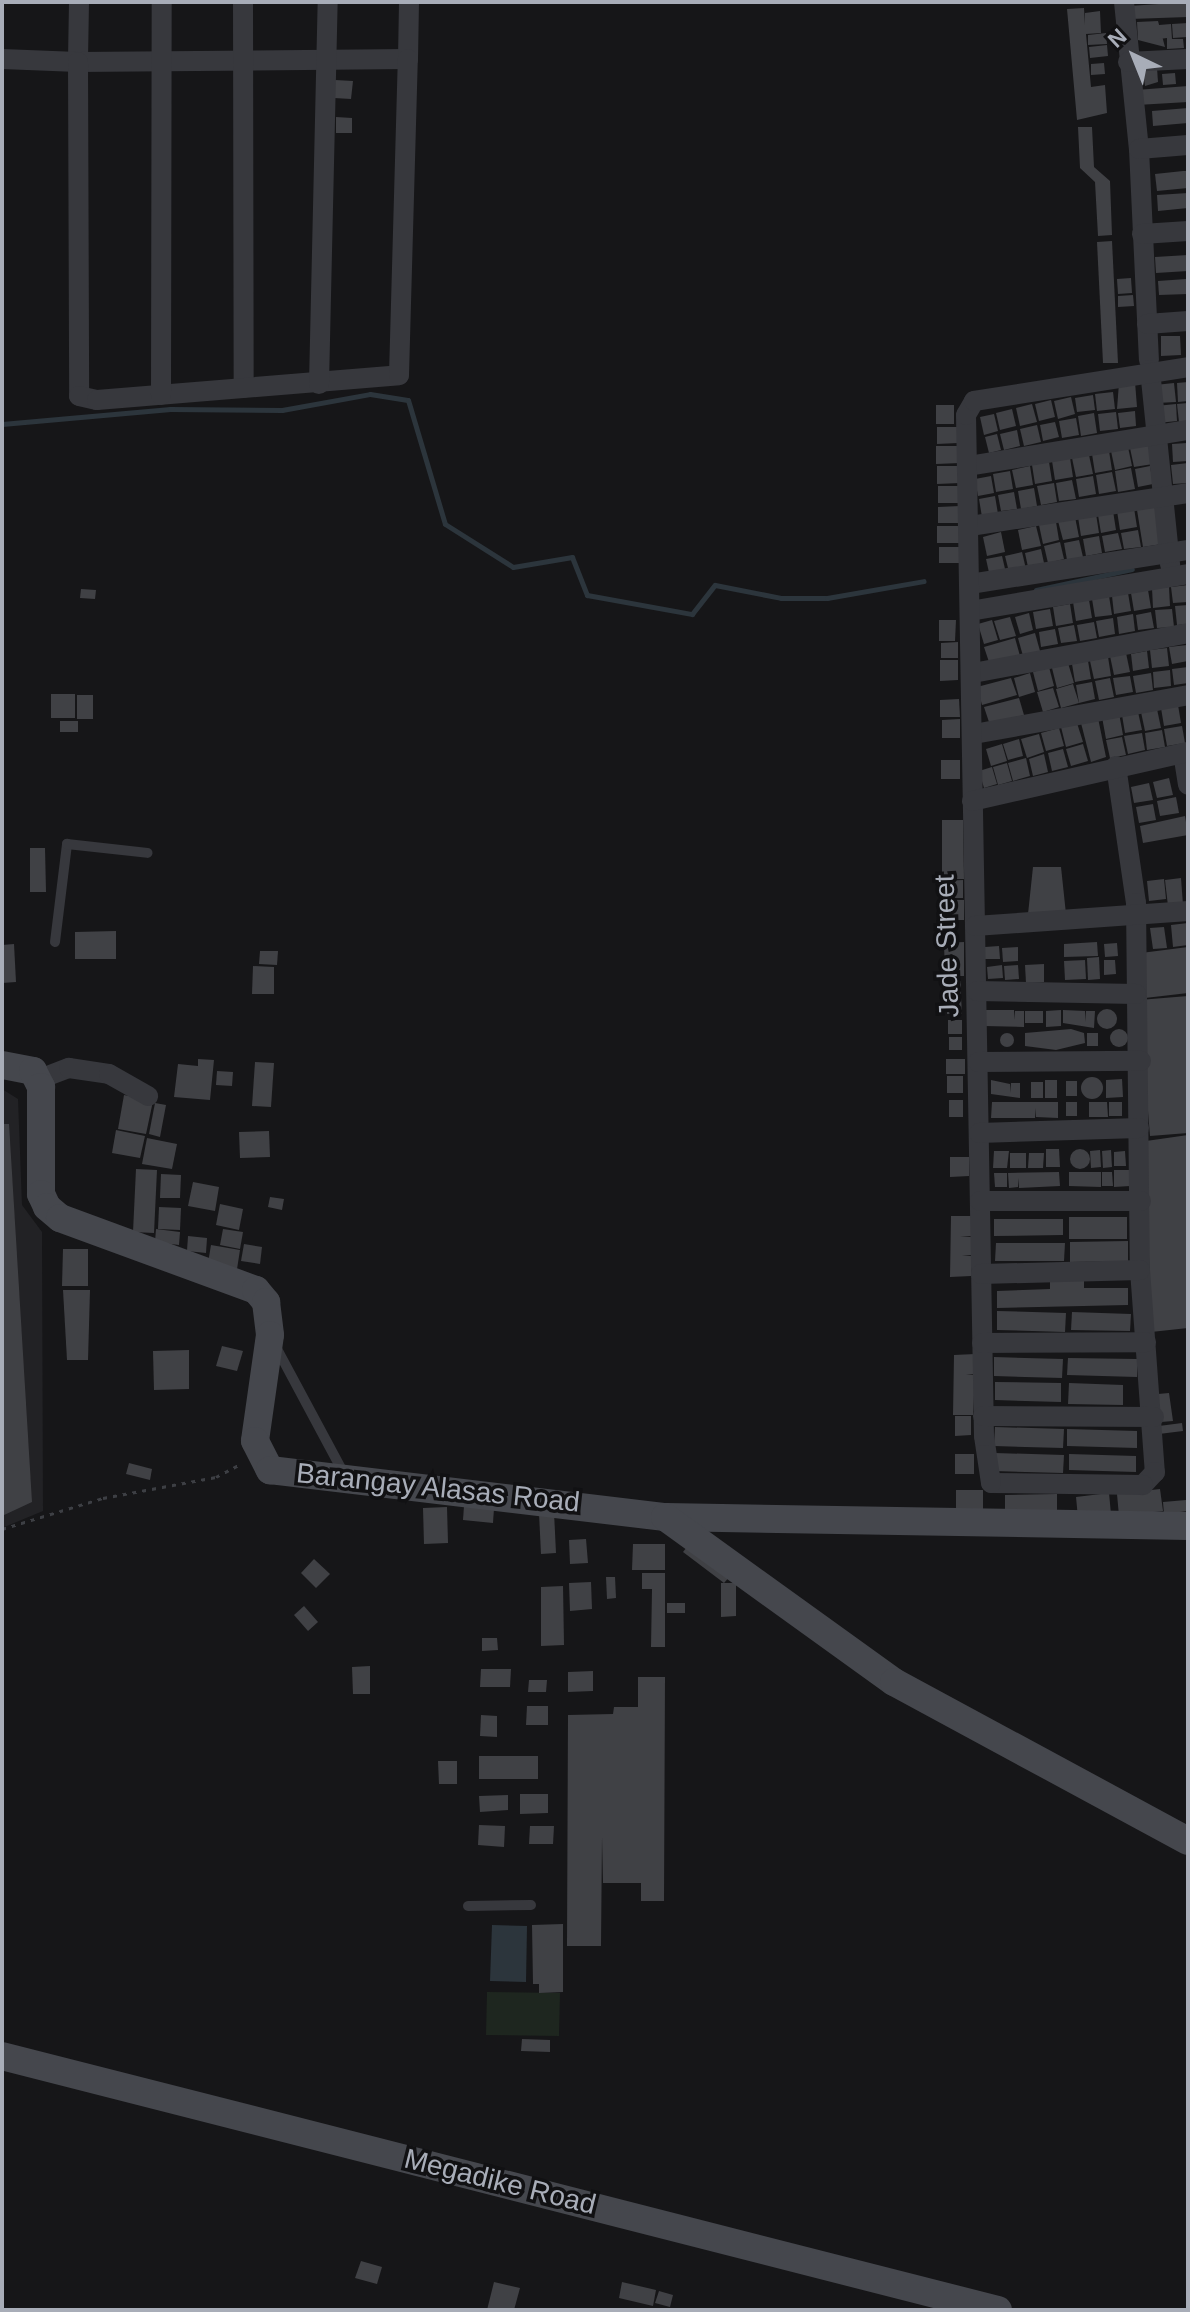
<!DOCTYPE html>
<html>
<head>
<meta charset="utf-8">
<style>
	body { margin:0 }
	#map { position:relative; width:1190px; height:2312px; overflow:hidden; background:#161618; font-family:Helvetica,sans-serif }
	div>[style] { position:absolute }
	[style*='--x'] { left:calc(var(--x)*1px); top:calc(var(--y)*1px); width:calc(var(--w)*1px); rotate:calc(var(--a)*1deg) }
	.built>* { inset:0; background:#222225 }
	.green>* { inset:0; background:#1e261f }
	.water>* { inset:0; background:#2c353c }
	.stream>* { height:5px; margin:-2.5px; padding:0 2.5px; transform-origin:2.5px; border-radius:2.5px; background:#2c353c }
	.building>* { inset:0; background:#404145 }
	.round { border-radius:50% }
	.path>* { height:3px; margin-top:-1.5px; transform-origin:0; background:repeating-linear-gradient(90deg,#3d3f44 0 4px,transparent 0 10px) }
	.lane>* { height:10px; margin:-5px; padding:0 5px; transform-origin:5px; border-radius:5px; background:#37383d }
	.street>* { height:20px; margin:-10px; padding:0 10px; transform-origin:10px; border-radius:10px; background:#37383d }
	.secondary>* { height:28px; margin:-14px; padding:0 14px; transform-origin:14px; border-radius:14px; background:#45474d }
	span { translate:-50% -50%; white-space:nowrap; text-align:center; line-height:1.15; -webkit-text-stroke:7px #111113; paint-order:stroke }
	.street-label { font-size:28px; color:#a8adb8 }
	.frame { position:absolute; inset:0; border:4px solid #a8adb8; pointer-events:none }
	.north { position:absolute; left:1094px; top:16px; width:80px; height:80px; -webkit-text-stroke:6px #111113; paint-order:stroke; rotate:317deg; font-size:22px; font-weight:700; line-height:32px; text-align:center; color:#a8adb8 }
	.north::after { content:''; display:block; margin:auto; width:28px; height:36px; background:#a8adb8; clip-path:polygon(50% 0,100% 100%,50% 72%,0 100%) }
</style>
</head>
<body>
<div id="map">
	<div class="built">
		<i style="clip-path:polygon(2px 1089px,18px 1099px,22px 1205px,42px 1232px,43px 1511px,2px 1528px)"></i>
	</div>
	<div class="green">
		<i style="clip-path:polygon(487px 1992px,560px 1993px,559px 2036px,486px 2035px)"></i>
	</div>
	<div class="water">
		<i style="clip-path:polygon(492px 1925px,527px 1926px,526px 1982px,490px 1981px)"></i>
	</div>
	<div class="stream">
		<i style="--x:2;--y:424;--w:169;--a:-5.1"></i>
		<i style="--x:170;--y:409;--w:112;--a:0.5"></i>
		<i style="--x:282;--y:410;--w:89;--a:-10.3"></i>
		<i style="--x:370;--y:394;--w:38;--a:9"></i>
		<i style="--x:408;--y:400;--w:129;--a:73.4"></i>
		<i style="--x:445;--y:524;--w:80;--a:32.3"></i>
		<i style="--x:513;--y:567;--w:60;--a:-9.6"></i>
		<i style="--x:572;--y:557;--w:41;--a:68.5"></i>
		<i style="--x:587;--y:595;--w:107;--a:10.3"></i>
		<i style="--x:692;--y:614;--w:37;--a:-52"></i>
		<i style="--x:715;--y:585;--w:67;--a:11.1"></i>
		<i style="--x:781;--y:598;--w:46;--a:0"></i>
		<i style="--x:827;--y:598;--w:98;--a:-9.9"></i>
		<i style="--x:1036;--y:590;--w:98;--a:-12.3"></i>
	</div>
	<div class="building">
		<i style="clip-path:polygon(1188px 2px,1188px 17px,1130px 19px,1129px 6px)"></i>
		<i style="clip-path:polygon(1084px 8px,1085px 25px,1085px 13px,1100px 11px,1101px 33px,1086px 34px,1091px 87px,1105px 85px,1107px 113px,1077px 120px,1067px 9px)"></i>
		<i style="clip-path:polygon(1158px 21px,1165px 47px,1138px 40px,1137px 22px)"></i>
		<i style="clip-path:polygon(1188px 23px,1187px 37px,1173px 38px,1172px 24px)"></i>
		<i style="clip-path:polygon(1171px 24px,1172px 39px,1183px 39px,1184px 48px,1167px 49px,1167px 38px,1159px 39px,1159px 25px)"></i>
		<i style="clip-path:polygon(1106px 33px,1107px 44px,1088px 45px,1088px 35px)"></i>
		<i style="clip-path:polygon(1107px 45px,1108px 56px,1090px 58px,1089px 47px)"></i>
		<i style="clip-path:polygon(1104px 63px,1105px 74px,1091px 75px,1091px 64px)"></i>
		<i style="clip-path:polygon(1157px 68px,1158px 82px,1145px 86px,1143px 71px)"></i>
		<i style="clip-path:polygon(1175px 73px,1176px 84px,1163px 85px,1162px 74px)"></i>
		<i style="clip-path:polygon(335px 80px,353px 81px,351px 99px,334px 98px)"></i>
		<i style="clip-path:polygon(1188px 86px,1188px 102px,1137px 105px,1136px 90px)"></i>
		<i style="clip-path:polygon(1188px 108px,1188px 123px,1153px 126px,1152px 111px)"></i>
		<i style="clip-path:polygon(336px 117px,352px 118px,352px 133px,336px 133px)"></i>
		<i style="clip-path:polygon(1078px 127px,1092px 127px,1094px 167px,1110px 181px,1112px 235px,1098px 236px,1095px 182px,1080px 168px)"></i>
		<i style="clip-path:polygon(1183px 171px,1188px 171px,1188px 188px,1157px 191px,1155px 174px)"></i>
		<i style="clip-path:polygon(1188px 193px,1188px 208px,1158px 211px,1157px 195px)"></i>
		<i style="clip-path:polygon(1112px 241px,1118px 363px,1103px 363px,1097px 242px)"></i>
		<i style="clip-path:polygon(1188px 255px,1188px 271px,1156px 273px,1155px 257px)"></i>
		<i style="clip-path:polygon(1131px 278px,1132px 293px,1118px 294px,1117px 279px)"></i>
		<i style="clip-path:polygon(1186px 279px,1188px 294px,1159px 295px,1158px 281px)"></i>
		<i style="clip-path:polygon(1133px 295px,1134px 306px,1118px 307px,1118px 296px)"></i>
		<i style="clip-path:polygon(1161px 336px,1180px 336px,1181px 355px,1161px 356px)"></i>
		<i style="clip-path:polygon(1135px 382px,1137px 407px,1117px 409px,1119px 383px)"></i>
		<i style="clip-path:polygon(1188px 382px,1188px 401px,1178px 402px,1177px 383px)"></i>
		<i style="clip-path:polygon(1174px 383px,1176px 402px,1157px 403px,1155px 385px)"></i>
		<i style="clip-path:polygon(1113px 392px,1115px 409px,1097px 411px,1095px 394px)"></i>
		<i style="clip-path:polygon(1093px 395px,1095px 410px,1077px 412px,1075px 398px)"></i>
		<i style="clip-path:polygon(1071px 397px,1075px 414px,1058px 419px,1054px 401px)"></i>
		<i style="clip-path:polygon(1051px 400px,1055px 417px,1039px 421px,1035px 404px)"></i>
		<i style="clip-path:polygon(1188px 403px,1188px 422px,1179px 422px,1177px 404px)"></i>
		<i style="clip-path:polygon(1032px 404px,1037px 422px,1020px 426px,1016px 408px)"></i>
		<i style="clip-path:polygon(1176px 404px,1177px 421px,1158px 423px,1156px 406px)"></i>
		<i style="clip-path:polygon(936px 405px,954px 405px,954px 424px,936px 424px)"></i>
		<i style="clip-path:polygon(1012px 409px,1016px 426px,1000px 430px,996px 413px)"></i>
		<i style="clip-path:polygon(1135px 411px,1136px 426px,1120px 428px,1118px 413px)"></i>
		<i style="clip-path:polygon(1116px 412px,1118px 429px,1100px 431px,1098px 414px)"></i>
		<i style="clip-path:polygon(1094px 413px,1097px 433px,1081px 436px,1078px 416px)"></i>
		<i style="clip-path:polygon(994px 414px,998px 431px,984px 435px,980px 417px)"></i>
		<i style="clip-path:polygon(1076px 418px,1079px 435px,1062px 438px,1059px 421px)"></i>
		<i style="clip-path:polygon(1055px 422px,1059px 437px,1043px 441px,1040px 425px)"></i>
		<i style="clip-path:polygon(1037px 425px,1041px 442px,1024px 446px,1020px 429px)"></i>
		<i style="clip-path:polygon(937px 427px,958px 427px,958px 443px,937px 444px)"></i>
		<i style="clip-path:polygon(1017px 430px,1020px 446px,1004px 450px,1000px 434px)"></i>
		<i style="clip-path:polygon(997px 434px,1001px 450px,989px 453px,985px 437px)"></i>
		<i style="clip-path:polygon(1187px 443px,1188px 461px,1173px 462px,1172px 444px)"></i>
		<i style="clip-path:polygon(1149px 444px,1153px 464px,1134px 467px,1130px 448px)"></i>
		<i style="clip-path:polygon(936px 446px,960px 446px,960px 463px,936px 464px)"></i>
		<i style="clip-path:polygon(1128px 447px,1132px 466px,1115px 470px,1111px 451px)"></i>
		<i style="clip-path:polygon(1109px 451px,1112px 470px,1095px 473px,1092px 454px)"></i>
		<i style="clip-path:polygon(1089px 455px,1093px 474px,1076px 477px,1072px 458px)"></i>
		<i style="clip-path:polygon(1070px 458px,1073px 477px,1055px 480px,1052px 461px)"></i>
		<i style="clip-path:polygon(1049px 462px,1052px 481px,1035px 484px,1032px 465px)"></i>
		<i style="clip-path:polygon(1188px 463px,1188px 483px,1173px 484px,1171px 465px)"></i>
		<i style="clip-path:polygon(937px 466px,960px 466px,960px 483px,937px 484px)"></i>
		<i style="clip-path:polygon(1030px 466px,1033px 485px,1016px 488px,1012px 470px)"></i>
		<i style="clip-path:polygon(1150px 466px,1153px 484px,1138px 487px,1135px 469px)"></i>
		<i style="clip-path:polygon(1131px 468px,1135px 489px,1118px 492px,1115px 471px)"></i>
		<i style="clip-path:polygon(1010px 471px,1013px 489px,996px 492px,993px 474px)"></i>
		<i style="clip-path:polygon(1112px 472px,1116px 491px,1099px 494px,1096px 475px)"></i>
		<i style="clip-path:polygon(991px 476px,994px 493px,978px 496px,975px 479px)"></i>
		<i style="clip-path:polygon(1093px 476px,1096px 494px,1079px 497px,1076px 479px)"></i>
		<i style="clip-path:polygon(1072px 480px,1076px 499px,1059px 501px,1056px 483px)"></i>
		<i style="clip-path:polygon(1054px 483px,1057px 502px,1041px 505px,1037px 486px)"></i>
		<i style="clip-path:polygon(938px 486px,960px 486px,960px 503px,938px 503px)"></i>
		<i style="clip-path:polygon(1034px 488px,1037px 506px,1021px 509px,1018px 491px)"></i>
		<i style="clip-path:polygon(1014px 492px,1017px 509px,1001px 511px,998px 495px)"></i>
		<i style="clip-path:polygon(995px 496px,998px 514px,982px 517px,979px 499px)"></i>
		<i style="clip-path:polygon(960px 506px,960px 523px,938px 523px,938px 507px)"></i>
		<i style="clip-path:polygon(1156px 506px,1162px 544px,1143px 547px,1137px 510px)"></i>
		<i style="clip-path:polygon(1134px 508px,1137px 527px,1120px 530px,1117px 511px)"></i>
		<i style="clip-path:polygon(1113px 511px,1116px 530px,1101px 533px,1098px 515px)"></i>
		<i style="clip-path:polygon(1096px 514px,1099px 533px,1081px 536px,1078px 517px)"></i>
		<i style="clip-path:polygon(1075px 517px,1079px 537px,1063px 540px,1058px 521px)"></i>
		<i style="clip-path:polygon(1056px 522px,1059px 540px,1043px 544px,1039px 525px)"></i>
		<i style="clip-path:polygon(937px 526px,960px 526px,960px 543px,937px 543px)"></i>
		<i style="clip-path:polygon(1036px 526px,1041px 546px,1022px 550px,1018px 530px)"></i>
		<i style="clip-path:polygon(1138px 530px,1141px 547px,1124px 549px,1121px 533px)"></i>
		<i style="clip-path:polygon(1001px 532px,1005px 552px,987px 556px,983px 537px)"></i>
		<i style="clip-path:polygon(1118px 533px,1122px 549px,1105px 552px,1102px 536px)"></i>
		<i style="clip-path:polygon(1099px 536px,1102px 553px,1086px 556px,1083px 539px)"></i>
		<i style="clip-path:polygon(1079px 540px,1083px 557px,1067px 560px,1064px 543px)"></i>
		<i style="clip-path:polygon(1060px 542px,1064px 559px,1048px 563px,1044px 546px)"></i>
		<i style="clip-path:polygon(939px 547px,960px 547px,960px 563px,939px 563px)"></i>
		<i style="clip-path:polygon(1041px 549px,1044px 563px,1028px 567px,1025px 553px)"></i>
		<i style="clip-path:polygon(1022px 552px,1026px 569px,1009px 572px,1005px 556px)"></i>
		<i style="clip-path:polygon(1002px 556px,1006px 573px,990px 577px,986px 559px)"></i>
		<i style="clip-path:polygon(1188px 585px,1188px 602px,1173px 603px,1171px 587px)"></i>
		<i style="clip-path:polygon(1169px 587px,1170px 606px,1153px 608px,1152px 588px)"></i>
		<i style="clip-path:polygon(81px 589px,96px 590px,95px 599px,80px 598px)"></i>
		<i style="clip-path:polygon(1148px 590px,1151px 608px,1134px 611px,1131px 593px)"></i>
		<i style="clip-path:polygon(1128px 593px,1131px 611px,1114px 614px,1112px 596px)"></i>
		<i style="clip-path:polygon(1109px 596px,1112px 615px,1095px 617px,1092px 599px)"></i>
		<i style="clip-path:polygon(1089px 600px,1092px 618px,1076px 621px,1073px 602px)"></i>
		<i style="clip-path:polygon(1070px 604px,1073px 623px,1056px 626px,1053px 607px)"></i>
		<i style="clip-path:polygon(1188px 605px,1188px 624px,1177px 625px,1175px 606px)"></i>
		<i style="clip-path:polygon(1050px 609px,1053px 626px,1036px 629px,1033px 612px)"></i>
		<i style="clip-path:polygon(1172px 609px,1174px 627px,1157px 628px,1155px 610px)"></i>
		<i style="clip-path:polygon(1151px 612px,1154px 628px,1138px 630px,1136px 615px)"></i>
		<i style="clip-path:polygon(1029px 613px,1033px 630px,1020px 634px,1015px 617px)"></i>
		<i style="clip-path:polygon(1133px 614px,1135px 631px,1119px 634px,1117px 617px)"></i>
		<i style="clip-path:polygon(1010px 617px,1016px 636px,1000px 640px,994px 621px)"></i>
		<i style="clip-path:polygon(1113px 618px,1115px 634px,1099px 637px,1096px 621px)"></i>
		<i style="clip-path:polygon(939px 620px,956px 620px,955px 641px,939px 641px)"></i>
		<i style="clip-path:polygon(992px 620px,998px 640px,984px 644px,978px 624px)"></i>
		<i style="clip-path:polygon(1094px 622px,1097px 638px,1080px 641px,1077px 625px)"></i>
		<i style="clip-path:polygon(1074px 625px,1077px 641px,1061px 643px,1058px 628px)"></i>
		<i style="clip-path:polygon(1055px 629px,1058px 644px,1041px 647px,1039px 632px)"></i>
		<i style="clip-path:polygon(1035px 633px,1040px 651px,1023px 656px,1018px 638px)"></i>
		<i style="clip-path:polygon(1015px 638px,1020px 656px,990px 665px,984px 647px)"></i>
		<i style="clip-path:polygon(958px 642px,958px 658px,941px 658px,941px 643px)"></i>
		<i style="clip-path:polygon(1187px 645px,1188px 661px,1172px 664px,1169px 647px)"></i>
		<i style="clip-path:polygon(1167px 648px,1169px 666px,1152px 668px,1150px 650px)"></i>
		<i style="clip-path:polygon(1147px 651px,1149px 668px,1133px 671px,1131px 654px)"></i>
		<i style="clip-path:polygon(1126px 653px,1130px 672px,1114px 675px,1110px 656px)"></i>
		<i style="clip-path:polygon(1108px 657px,1111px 676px,1094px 679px,1090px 661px)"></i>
		<i style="clip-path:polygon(940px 660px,958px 660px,958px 680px,940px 681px)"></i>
		<i style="clip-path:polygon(1088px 661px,1091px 679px,1075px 682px,1072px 664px)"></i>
		<i style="clip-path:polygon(1068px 663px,1074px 683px,1057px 688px,1052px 668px)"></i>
		<i style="clip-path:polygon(1049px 667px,1054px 686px,1038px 691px,1033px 672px)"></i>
		<i style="clip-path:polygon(1188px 667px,1188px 683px,1174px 685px,1172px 669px)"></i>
		<i style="clip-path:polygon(1170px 670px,1171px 686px,1154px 688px,1153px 672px)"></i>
		<i style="clip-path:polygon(1030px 673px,1035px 692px,1019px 697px,1014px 678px)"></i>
		<i style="clip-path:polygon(1151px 673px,1153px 690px,1136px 693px,1133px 676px)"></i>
		<i style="clip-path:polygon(1130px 676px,1133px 692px,1116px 695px,1113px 678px)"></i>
		<i style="clip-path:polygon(1011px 678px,1017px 695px,982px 705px,977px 687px)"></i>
		<i style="clip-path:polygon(1110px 678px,1114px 697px,1099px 700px,1095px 681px)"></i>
		<i style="clip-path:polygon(1092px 682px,1095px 699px,1079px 703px,1076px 685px)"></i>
		<i style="clip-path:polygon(1073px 684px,1079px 703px,1061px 708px,1056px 689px)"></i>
		<i style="clip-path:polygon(1053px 688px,1059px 707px,1043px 712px,1037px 692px)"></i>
		<i style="clip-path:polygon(51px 694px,75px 694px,75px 718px,51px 718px)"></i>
		<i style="clip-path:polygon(77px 695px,93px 695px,93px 719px,77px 719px)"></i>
		<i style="clip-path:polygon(1019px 698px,1024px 715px,990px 725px,984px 707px)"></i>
		<i style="clip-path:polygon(959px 699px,960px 717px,940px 717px,940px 700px)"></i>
		<i style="clip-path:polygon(1178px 705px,1181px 723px,1164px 726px,1161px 708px)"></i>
		<i style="clip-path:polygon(1157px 709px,1161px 728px,1145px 731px,1141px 712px)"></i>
		<i style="clip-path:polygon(1138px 712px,1142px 730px,1125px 733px,1122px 715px)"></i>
		<i style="clip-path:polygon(1119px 713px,1123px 735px,1106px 739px,1102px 717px)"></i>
		<i style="clip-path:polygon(1098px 718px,1106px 757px,1091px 762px,1081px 723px)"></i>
		<i style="clip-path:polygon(960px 719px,960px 738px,942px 738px,942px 720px)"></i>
		<i style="clip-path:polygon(60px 721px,78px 721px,78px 732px,60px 732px)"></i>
		<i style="clip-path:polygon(1077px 723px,1083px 742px,1066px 747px,1061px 727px)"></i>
		<i style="clip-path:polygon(1182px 726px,1185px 743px,1167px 746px,1164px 729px)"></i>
		<i style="clip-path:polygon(1059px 728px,1064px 746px,1046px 751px,1041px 733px)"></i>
		<i style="clip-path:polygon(1162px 730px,1165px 747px,1147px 750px,1145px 733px)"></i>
		<i style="clip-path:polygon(1142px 733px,1145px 750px,1128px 754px,1124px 736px)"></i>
		<i style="clip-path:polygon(1039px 734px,1044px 752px,1027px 758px,1021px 739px)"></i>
		<i style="clip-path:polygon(1122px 737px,1126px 755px,1110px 758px,1106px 740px)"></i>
		<i style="clip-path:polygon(1019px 739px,1023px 756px,1008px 760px,1003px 744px)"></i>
		<i style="clip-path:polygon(1002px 744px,1007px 761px,991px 766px,986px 749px)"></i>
		<i style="clip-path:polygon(1083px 744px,1088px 761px,1071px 766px,1066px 749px)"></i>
		<i style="clip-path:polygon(1063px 749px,1068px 767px,1052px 771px,1048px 753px)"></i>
		<i style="clip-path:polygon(1044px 754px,1048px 772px,1033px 776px,1029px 759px)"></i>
		<i style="clip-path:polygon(1026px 758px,1030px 776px,1013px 781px,1008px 763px)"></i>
		<i style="clip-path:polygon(941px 760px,960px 760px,960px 779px,941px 779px)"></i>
		<i style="clip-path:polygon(1007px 763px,1012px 781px,998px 785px,993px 767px)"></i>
		<i style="clip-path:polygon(992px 767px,997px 784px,984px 788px,979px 771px)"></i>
		<i style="clip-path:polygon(1169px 778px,1173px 795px,1157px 798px,1153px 782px)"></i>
		<i style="clip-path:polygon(1149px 783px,1153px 800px,1134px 803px,1131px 787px)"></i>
		<i style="clip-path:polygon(1176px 797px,1179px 813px,1160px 816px,1157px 801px)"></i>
		<i style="clip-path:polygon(1153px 804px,1156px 820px,1139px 823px,1136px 807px)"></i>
		<i style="clip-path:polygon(1185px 816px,1188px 835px,1143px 843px,1140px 826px)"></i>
		<i style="clip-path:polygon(942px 820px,963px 820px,964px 879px,942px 879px)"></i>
		<i style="clip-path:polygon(30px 848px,45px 848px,46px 892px,30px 892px)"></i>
		<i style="clip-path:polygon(1033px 867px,1061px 867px,1066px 914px,1028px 914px)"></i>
		<i style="clip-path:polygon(1181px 878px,1183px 905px,1168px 906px,1165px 880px)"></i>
		<i style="clip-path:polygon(1164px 879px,1166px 899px,1149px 901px,1147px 881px)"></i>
		<i style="clip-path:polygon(963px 880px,963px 898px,943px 898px,943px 881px)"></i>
		<i style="clip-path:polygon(944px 900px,964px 900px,964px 920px,944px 920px)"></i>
		<i style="clip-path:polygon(1188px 923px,1188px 945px,1173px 947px,1171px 925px)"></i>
		<i style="clip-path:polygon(1164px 927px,1167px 948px,1153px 949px,1150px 928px)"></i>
		<i style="clip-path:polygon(116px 931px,116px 959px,75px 959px,75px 932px)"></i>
		<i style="clip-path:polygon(964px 942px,964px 976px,945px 976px,944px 943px)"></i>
		<i style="clip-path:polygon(1097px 942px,1098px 956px,1064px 957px,1064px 944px)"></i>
		<i style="clip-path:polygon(1117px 943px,1118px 956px,1105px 957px,1104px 944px)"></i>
		<i style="clip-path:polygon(14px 944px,16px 982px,2px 983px,2px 945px)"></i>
		<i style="clip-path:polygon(999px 946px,1000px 959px,985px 959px,985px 947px)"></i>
		<i style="clip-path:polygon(1018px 947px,1018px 961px,1003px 962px,1002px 948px)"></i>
		<i style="clip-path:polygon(1188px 947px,1188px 993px,1145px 998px,1141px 953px)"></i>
		<i style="clip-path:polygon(260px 951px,278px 951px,277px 965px,259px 964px)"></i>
		<i style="clip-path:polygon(1099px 957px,1100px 979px,1088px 980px,1087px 958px)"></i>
		<i style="clip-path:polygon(1085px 960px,1086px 979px,1065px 980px,1064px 961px)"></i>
		<i style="clip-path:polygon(1104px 960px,1115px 960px,1116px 974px,1104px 975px)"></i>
		<i style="clip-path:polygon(1044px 964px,1044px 982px,1026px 983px,1025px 965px)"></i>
		<i style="clip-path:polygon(1002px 965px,1003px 978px,988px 979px,987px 967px)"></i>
		<i style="clip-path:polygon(1018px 965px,1019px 979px,1005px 980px,1004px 966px)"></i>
		<i style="clip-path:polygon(253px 966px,274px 967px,274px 994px,252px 994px)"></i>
		<i style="clip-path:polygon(947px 981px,961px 981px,961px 994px,947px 994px)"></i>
		<i style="clip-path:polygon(1188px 996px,1188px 1133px,1150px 1136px,1139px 1000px)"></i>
		<i style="clip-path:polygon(947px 997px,961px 997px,962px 1014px,947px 1014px)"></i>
		<i class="round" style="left:1097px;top:1009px;width:20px;height:20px"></i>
		<i style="clip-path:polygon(984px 1010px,1014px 1010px,1014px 1020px,1015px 1011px,1024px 1011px,1024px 1027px,984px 1026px)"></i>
		<i style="clip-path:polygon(1061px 1010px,1061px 1026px,1046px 1027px,1046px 1011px)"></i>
		<i style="clip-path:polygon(1063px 1010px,1085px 1011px,1085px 1022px,1086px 1011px,1095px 1011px,1094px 1028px,1063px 1023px)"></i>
		<i style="clip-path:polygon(1025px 1011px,1043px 1011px,1043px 1023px,1025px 1023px)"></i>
		<i style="clip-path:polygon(948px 1020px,962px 1020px,962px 1034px,948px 1034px)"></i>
		<i style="clip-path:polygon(1071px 1029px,1084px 1033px,1085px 1043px,1056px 1050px,1025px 1046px,1025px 1033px)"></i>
		<i class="round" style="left:1110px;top:1029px;width:18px;height:18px"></i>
		<i class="round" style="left:1000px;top:1033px;width:14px;height:14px"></i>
		<i style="clip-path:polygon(1087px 1033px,1098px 1033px,1098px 1046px,1087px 1046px)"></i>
		<i style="clip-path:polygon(949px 1037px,962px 1037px,962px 1050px,949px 1050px)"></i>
		<i style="clip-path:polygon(198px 1059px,214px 1060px,210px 1100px,174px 1097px,178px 1064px,198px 1066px)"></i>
		<i style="clip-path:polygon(946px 1059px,965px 1059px,965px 1074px,946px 1074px)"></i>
		<i style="clip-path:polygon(255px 1062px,274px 1063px,271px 1107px,252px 1106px)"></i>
		<i style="clip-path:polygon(217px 1071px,233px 1072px,232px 1086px,216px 1085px)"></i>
		<i style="clip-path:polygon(947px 1076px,963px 1076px,963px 1093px,947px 1093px)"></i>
		<i class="round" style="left:1081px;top:1077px;width:22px;height:22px"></i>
		<i style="clip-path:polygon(1122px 1079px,1123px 1097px,1106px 1098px,1106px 1080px)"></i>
		<i style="clip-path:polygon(991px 1080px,1010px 1084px,1010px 1093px,1011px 1083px,1020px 1083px,1020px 1098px,991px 1094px)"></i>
		<i style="clip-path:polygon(1045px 1080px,1057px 1080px,1057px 1098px,1045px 1098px)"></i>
		<i style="clip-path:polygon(1066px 1081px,1077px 1081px,1077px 1096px,1066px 1096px)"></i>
		<i style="clip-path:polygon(1031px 1082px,1043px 1082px,1043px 1098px,1031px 1098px)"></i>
		<i style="clip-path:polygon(124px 1095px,153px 1101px,146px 1134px,118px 1129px)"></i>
		<i style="clip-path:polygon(949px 1100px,963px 1100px,963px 1117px,949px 1117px)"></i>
		<i style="clip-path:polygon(992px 1102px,1058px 1102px,1058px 1118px,1036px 1117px,1036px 1108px,1035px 1118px,991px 1118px)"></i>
		<i style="clip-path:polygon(1066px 1102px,1077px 1102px,1077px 1116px,1066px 1116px)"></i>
		<i style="clip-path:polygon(1089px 1102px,1107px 1102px,1108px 1117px,1089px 1117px)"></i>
		<i style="clip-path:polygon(1109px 1102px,1122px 1102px,1122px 1116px,1109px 1116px)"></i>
		<i style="clip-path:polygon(155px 1103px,166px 1105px,160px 1137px,149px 1134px)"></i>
		<i style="clip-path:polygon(2px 1124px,9px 1124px,32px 1502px,2px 1516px)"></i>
		<i style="clip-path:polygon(116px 1130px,145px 1136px,140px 1158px,112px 1153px)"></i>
		<i style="clip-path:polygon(269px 1131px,270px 1157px,240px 1158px,239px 1132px)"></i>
		<i style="clip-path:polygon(1188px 1135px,1188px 1328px,1151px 1332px,1146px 1141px)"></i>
		<i style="clip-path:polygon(147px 1138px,177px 1144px,172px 1169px,142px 1164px)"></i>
		<i class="round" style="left:1070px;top:1149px;width:20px;height:20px"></i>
		<i style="clip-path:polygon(1046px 1149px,1059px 1149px,1060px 1167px,1046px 1167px)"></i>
		<i style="clip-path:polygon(1100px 1150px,1101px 1167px,1091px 1168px,1090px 1151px)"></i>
		<i style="clip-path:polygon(1111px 1150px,1112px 1167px,1103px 1168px,1102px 1151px)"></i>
		<i style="clip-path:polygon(994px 1151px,1009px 1151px,1007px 1168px,993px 1168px)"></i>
		<i style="clip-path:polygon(1125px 1151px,1126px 1166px,1114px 1166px,1114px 1152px)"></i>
		<i style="clip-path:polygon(1010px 1153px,1026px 1153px,1026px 1168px,1010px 1168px)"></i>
		<i style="clip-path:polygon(1029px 1153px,1044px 1153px,1043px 1168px,1028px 1168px)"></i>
		<i style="clip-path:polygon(950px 1157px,969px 1157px,969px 1176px,950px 1177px)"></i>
		<i style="clip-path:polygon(136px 1169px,157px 1170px,154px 1233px,133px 1232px)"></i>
		<i style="clip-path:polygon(1114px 1170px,1130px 1170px,1130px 1186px,1114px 1187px)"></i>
		<i style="clip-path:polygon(1059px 1172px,1060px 1186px,1019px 1188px,1019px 1178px,1018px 1187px,1009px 1188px,1008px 1173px)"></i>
		<i style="clip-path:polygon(1069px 1172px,1101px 1172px,1101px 1187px,1069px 1186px)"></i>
		<i style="clip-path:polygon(1102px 1172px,1112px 1172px,1113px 1186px,1102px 1186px)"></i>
		<i style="clip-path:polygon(994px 1173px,1007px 1173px,1007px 1187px,995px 1187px)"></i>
		<i style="clip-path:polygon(161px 1174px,181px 1175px,180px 1198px,160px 1198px)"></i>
		<i style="clip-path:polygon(193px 1182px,219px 1187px,215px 1211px,188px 1206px)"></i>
		<i style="clip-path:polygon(270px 1197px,284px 1199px,282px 1210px,268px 1207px)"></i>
		<i style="clip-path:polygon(220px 1204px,243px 1209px,239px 1230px,216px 1225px)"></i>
		<i style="clip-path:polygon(159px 1207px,181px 1208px,180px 1230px,158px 1229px)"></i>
		<i style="clip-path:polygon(951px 1216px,971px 1216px,971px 1236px,960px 1236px,971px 1237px,972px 1255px,962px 1255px,971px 1256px,971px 1276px,950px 1277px)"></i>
		<i style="clip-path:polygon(1069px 1217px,1127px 1217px,1127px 1239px,1069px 1239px)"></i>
		<i style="clip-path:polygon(994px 1219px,1063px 1219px,1063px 1235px,994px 1236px)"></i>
		<i style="clip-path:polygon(156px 1229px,180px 1232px,179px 1245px,155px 1242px)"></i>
		<i style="clip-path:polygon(223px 1229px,243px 1232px,240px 1249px,220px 1245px)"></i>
		<i style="clip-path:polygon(188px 1236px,207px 1238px,206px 1253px,187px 1251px)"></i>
		<i style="clip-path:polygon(1128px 1241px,1128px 1261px,1070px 1262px,1070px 1242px)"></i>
		<i style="clip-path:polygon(996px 1243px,1065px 1243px,1064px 1261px,995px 1261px)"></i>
		<i style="clip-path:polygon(244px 1244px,262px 1247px,260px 1264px,241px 1261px)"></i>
		<i style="clip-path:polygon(211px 1245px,240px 1250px,237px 1269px,208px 1263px)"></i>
		<i style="clip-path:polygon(63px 1249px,88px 1249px,88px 1286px,62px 1286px)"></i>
		<i style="clip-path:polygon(1084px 1280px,1084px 1288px,1128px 1288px,1128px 1305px,997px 1308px,997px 1291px,1050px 1289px,1050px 1281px)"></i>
		<i style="clip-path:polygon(63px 1290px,90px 1290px,88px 1360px,67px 1360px)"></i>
		<i style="clip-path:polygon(997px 1311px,1066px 1313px,1065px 1332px,997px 1330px)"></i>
		<i style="clip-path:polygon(1072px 1312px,1131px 1314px,1130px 1331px,1071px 1330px)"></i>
		<i style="clip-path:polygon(222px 1346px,243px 1351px,237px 1371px,216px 1366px)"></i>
		<i style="clip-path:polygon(189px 1350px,189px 1389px,154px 1390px,153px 1351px)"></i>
		<i style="clip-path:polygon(975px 1354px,975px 1374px,966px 1374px,975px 1375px,973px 1415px,953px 1415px,954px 1355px)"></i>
		<i style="clip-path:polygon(994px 1357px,1063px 1359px,1062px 1378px,994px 1376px)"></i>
		<i style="clip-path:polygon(1068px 1358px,1137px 1359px,1137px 1377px,1067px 1375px)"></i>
		<i style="clip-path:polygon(995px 1382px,1061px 1383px,1061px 1402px,995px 1400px)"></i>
		<i style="clip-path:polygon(1069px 1383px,1123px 1385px,1123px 1405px,1068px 1404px)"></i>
		<i style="clip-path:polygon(1169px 1393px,1173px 1421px,1161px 1422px,1158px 1394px)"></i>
		<i style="clip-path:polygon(955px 1416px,971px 1416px,971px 1435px,955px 1436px)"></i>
		<i style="clip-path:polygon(1182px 1423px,1183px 1431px,1159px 1434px,1159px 1426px)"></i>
		<i style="clip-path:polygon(995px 1427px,1064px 1429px,1063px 1448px,994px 1446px)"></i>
		<i style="clip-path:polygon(1067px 1429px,1137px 1431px,1137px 1448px,1067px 1446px)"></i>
		<i style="clip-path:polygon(995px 1453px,1064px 1455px,1063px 1473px,994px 1471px)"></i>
		<i style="clip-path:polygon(955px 1454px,974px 1454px,974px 1474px,955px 1474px)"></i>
		<i style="clip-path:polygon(1069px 1454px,1136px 1456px,1136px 1472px,1069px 1470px)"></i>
		<i style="clip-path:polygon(129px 1463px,152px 1469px,150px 1480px,126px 1474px)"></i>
		<i style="clip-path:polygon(1160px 1489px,1163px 1511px,1119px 1516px,1117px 1494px)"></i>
		<i style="clip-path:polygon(956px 1490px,983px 1490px,983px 1510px,956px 1511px)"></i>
		<i style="clip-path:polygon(1109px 1493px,1111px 1514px,1078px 1518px,1076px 1497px)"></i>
		<i style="clip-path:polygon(1057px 1494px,1057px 1518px,1005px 1518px,1005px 1495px)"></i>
		<i style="clip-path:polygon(1186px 1500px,1188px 1511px,1164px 1514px,1163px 1502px)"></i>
		<i style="clip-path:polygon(464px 1506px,494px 1508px,493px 1523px,463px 1520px)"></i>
		<i style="clip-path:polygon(447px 1507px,448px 1543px,424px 1544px,423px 1508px)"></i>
		<i style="clip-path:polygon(554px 1512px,556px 1553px,541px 1554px,539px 1513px)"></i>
		<i style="clip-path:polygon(586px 1539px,588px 1563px,570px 1564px,569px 1540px)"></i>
		<i style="clip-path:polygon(690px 1543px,731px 1575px,724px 1583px,683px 1552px)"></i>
		<i style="clip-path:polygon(633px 1544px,665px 1544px,665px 1570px,632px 1570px)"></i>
		<i style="clip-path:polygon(314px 1559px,330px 1574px,316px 1588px,301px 1573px)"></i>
		<i style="clip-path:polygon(642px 1573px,665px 1573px,665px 1647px,651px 1647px,652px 1589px,642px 1589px)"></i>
		<i style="clip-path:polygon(606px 1577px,615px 1577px,616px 1598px,607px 1599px)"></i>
		<i style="clip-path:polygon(591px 1582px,592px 1609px,570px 1611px,569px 1583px)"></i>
		<i style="clip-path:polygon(721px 1583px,736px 1583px,736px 1616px,721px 1617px)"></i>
		<i style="clip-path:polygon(563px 1586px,564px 1645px,541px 1646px,541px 1587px)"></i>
		<i style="clip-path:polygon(667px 1603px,685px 1603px,685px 1613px,667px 1613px)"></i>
		<i style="clip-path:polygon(304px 1606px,318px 1622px,308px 1631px,294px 1615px)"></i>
		<i style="clip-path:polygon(482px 1638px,497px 1638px,498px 1650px,482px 1651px)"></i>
		<i style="clip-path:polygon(370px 1666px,370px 1694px,353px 1694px,352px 1667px)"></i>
		<i style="clip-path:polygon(481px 1669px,511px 1669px,510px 1687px,480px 1687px)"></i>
		<i style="clip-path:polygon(593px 1671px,593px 1691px,568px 1692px,568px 1672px)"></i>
		<i style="clip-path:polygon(638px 1677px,665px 1677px,664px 1901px,641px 1901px,641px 1883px,603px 1883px,602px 1837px,601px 1946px,567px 1946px,568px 1715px,613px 1714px,614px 1707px,638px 1707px)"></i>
		<i style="clip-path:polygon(529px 1680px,547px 1680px,546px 1692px,528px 1692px)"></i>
		<i style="clip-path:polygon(527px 1706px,548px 1706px,548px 1725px,526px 1725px)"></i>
		<i style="clip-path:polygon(481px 1715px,497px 1716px,497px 1737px,480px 1736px)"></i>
		<i style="clip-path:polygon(479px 1756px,538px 1756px,538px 1779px,479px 1779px)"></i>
		<i style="clip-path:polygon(438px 1761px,457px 1761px,457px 1784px,439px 1784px)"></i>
		<i style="clip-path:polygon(520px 1794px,548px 1794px,548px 1813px,520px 1814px)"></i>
		<i style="clip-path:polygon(508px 1795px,508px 1810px,480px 1812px,479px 1796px)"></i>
		<i style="clip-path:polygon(479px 1825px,505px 1826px,504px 1847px,478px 1845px)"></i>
		<i style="clip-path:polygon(530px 1826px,554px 1826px,553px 1844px,529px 1844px)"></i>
		<i style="clip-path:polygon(563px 1924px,563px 1992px,539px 1993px,539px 1984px,533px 1984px,532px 1925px)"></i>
		<i style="clip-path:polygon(522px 2039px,550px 2040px,550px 2052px,521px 2051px)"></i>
		<i style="clip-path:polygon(361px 2261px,382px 2267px,377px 2284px,355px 2278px)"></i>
		<i style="clip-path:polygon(494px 2282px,520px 2288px,514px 2310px,487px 2310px)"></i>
		<i style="clip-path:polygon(622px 2282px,656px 2290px,653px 2306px,619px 2298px)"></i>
		<i style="clip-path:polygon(659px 2291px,673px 2295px,670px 2307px,655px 2303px)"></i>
	</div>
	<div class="path">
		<i style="--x:2;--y:1529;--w:106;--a:-17.1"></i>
		<i style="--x:103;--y:1498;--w:115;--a:-10.5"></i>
		<i style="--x:216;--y:1477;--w:27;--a:-28"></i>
	</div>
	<div class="lane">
		<i style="--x:55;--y:942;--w:99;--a:-83"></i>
		<i style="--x:67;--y:844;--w:81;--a:6.3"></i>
		<i style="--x:276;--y:1347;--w:144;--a:61.8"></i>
		<i style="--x:468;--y:1906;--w:63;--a:-0.9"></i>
	</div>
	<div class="street">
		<i style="--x:79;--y:2;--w:60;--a:91"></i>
		<i style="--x:78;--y:62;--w:330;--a:-0.5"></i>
		<i style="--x:408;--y:59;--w:57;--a:-89"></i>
		<i style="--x:243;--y:2;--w:386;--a:89.9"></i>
		<i style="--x:1124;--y:2;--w:148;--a:84.2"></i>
		<i style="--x:1139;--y:149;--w:211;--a:87.3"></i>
		<i style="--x:2;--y:59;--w:76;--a:2.3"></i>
		<i style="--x:78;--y:62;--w:334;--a:89.8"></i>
		<i style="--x:79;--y:396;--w:18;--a:13"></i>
		<i style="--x:97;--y:400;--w:303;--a:-4.7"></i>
		<i style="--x:399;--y:375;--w:316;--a:-88.4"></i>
		<i style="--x:1128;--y:62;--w:60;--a:-2.9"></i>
		<i style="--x:1139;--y:149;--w:49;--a:-4.7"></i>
		<i style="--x:1142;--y:234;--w:46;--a:-3.7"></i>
		<i style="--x:1147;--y:324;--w:41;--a:-4.2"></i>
		<i style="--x:1150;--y:370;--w:196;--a:84.1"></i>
		<i style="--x:319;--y:384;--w:382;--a:-88.7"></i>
		<i style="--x:161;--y:395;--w:393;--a:-89.9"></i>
		<i style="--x:968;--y:466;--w:223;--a:-9.3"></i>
		<i style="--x:970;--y:526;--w:220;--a:-8.6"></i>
		<i style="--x:970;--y:584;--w:221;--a:-8.9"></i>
		<i style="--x:970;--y:611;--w:221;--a:-9.6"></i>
		<i style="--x:973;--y:673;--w:219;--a:-10.5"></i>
		<i style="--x:974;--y:734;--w:218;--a:-10.3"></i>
		<i style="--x:1183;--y:753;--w:32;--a:81"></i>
		<i style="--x:1116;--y:766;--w:138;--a:81.7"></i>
		<i style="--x:1136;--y:903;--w:367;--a:89.4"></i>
		<i style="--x:1140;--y:1270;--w:203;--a:85.8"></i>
		<i style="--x:1155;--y:1472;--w:18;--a:133"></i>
		<i style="--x:1143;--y:1485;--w:152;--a:-179.2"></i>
		<i style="--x:991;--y:1483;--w:48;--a:-98.5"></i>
		<i style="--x:984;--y:1436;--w:1021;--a:-91.01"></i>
		<i style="--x:966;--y:415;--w:16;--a:-60"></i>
		<i style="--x:974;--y:401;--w:217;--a:-9"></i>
		<i style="--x:972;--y:801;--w:221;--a:-12.8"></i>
		<i style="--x:975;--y:926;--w:214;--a:-4"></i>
		<i style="--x:977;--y:991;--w:159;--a:1.1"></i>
		<i style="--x:978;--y:1062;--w:163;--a:-0.4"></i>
		<i style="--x:37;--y:1080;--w:34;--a:-21"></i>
		<i style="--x:69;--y:1068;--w:40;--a:8.5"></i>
		<i style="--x:109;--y:1074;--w:45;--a:29.4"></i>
		<i style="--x:979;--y:1133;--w:160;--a:-1.8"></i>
		<i style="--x:980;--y:1201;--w:161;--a:0"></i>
		<i style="--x:981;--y:1274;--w:159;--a:-1.4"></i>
		<i style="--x:982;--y:1343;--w:164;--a:-0.3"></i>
		<i style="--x:983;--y:1416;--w:171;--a:0.3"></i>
	</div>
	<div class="secondary">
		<i style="--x:2;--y:1065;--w:32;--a:11"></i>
		<i style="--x:33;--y:1071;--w:18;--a:63"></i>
		<i style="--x:41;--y:1087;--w:107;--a:90"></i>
		<i style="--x:41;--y:1194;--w:14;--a:65"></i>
		<i style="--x:47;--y:1207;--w:17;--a:40"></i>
		<i style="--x:60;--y:1218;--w:209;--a:20.2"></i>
		<i style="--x:256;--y:1290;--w:16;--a:50"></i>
		<i style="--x:266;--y:1302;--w:33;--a:83"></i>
		<i style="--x:270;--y:1335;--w:107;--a:98.1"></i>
		<i style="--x:255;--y:1441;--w:33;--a:63"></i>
		<i style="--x:270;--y:1470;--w:398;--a:6.8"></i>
		<i style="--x:665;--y:1517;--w:523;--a:0.99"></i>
		<i style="--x:665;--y:1517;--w:282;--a:35.8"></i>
		<i style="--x:894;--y:1682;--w:334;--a:28.4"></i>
		<i style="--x:2;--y:2056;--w:1028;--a:14.31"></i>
	</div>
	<div class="street-label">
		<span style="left:947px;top:946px;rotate:-92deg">Jade Street</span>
		<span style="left:438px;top:1488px;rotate:6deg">Barangay Alasas Road</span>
		<span style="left:500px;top:2182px;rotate:14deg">Megadike Road</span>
	</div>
	<div class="frame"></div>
	<div class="north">N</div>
</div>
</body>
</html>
